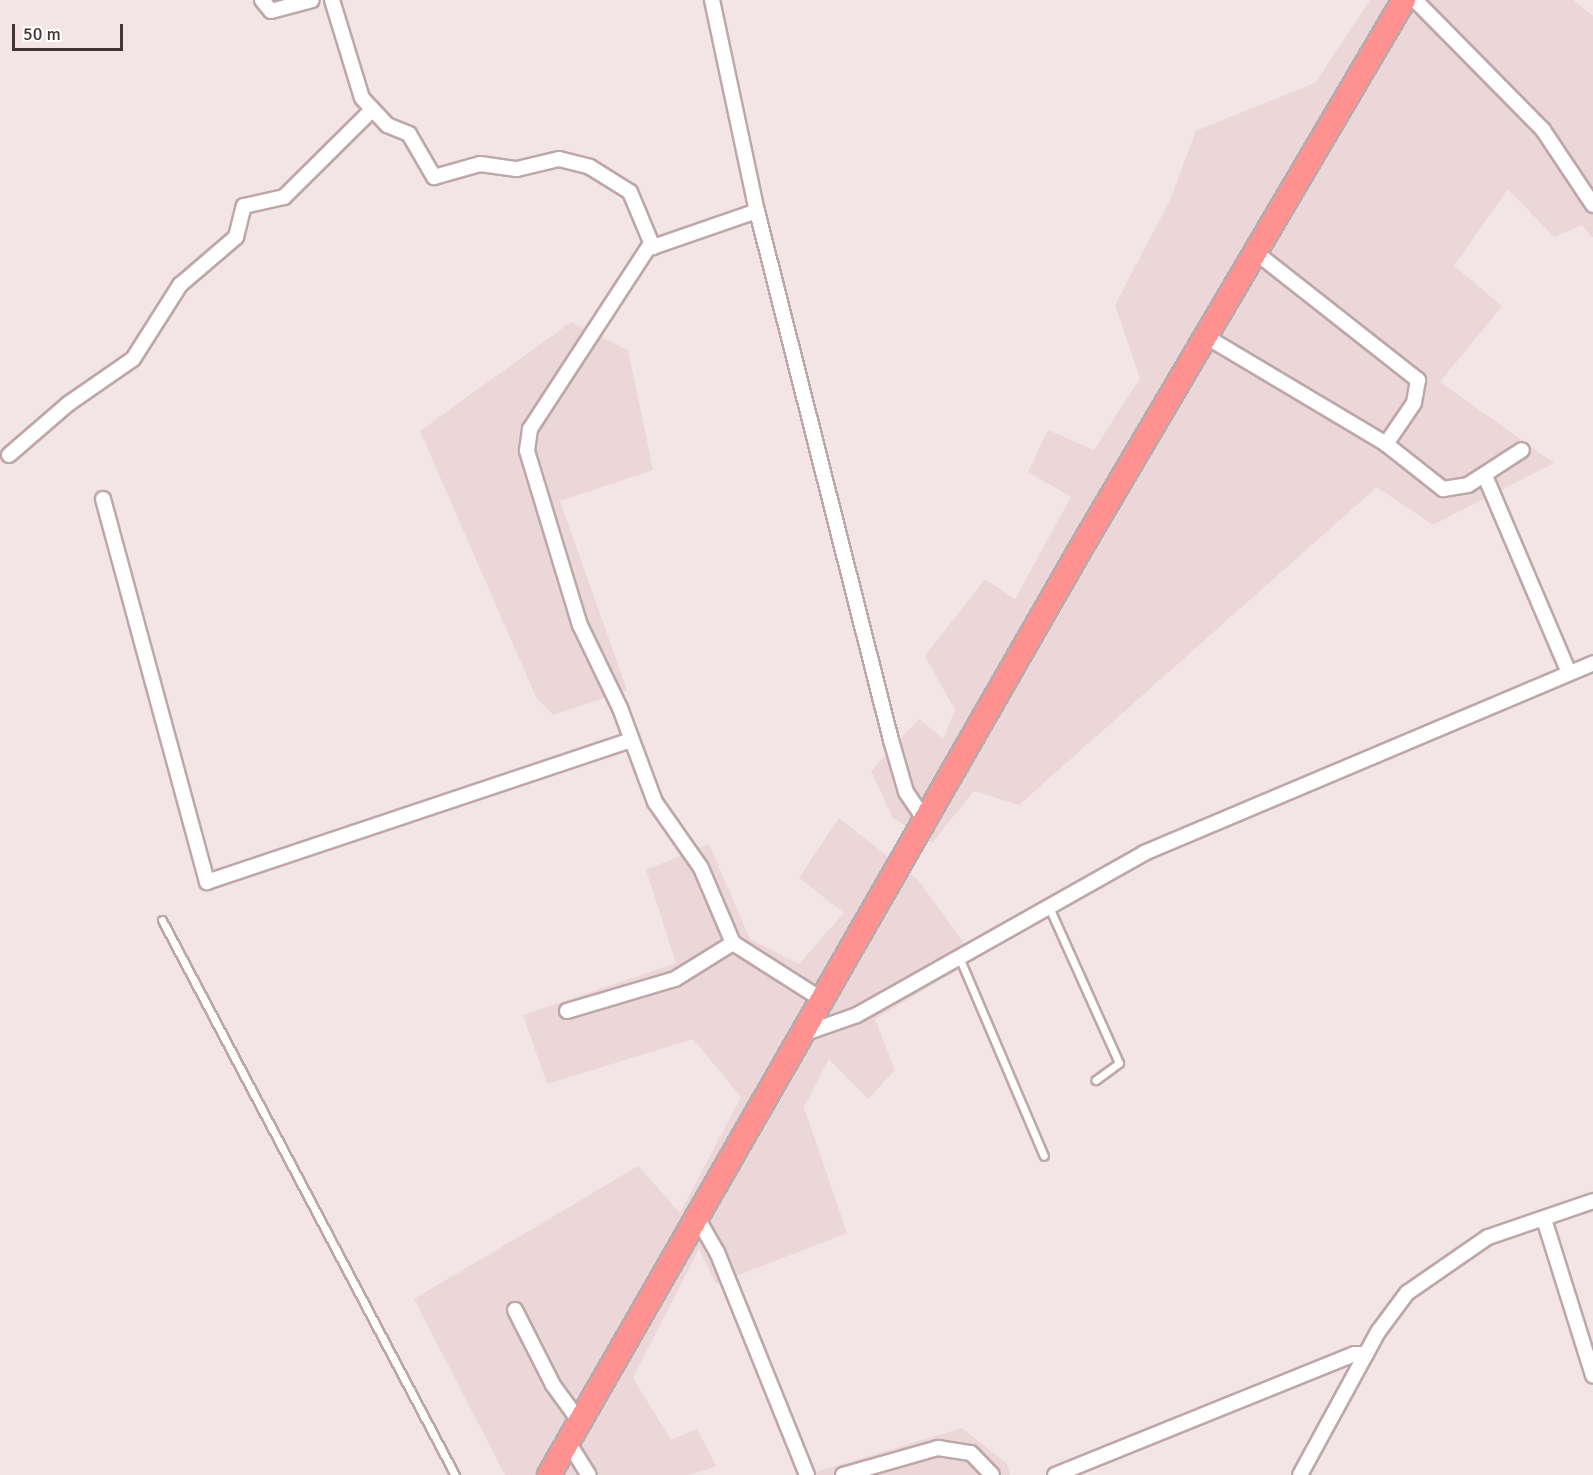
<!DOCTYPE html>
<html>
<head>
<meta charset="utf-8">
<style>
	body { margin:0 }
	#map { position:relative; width:1593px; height:1475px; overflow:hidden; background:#f3e5e5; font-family:Signika,sans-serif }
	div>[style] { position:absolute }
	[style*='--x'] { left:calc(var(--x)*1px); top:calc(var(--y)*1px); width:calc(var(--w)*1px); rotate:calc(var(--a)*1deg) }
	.residential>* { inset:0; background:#ebd7d7 }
	.roads { filter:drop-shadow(2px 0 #bea7a8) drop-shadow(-2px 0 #bea7a8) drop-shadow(0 2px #bea7a8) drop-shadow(0 -2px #bea7a8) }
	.lane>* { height:7px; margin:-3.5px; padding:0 3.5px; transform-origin:3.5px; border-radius:3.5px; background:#fff }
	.street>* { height:14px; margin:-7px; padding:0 7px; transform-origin:7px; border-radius:7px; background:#fff }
	.primary>* { height:22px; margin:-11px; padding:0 11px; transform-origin:11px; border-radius:11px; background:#ff9191 }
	span { translate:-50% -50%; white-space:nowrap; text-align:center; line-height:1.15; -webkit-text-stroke:4.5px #fff; paint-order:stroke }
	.scale { position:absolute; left:12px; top:24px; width:111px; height:27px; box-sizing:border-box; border:3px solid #453436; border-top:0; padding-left:8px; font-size:18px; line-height:21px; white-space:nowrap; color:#453436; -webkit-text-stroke:4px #fff; paint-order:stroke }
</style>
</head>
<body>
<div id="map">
	<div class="residential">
		<i style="clip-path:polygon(1370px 0,1573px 0,1593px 16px,1593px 238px,1582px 225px,1554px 237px,1508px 189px,1454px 266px,1502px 306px,1440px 382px,1554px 463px,1433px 525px,1377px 487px,1019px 805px,974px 791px,932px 843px,893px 818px,871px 771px,919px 719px,943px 738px,955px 710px,925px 656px,985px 579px,1015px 599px,1071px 497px,1028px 472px,1048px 430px,1094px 450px,1140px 378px,1115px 305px,1170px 200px,1196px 131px,1315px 83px)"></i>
		<i style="clip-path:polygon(571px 322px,628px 350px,653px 470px,560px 501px,627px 690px,553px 715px,536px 697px,420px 431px)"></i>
		<i style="clip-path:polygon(839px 818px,918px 880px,976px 959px,875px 1019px,895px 1070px,868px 1099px,829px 1059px,804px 1107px,847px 1233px,716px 1284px,699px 1249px,633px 1378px,671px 1440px,697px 1429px,716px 1466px,690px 1475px,505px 1475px,414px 1299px,638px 1166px,680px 1213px,741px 1097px,693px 1039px,547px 1084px,523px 1015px,676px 963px,646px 870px,709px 844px,750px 939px,799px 964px,844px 913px,799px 878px)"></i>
		<i style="clip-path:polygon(962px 1428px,1007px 1464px,1010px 1475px,806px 1475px)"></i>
	</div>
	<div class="roads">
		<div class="lane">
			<i style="--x:1048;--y:905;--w:173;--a:65.8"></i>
			<i style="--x:1119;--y:1063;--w:29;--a:144"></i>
			<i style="--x:162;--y:920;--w:628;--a:62.17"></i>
			<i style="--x:959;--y:957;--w:216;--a:66.9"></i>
		</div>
		<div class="street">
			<i style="--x:262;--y:0;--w:14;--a:51"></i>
			<i style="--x:271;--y:11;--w:42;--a:-15"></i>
			<i style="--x:332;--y:0;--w:102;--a:73"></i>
			<i style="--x:362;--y:98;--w:37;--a:47"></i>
			<i style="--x:387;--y:125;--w:24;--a:22"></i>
			<i style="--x:409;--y:134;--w:50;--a:59.8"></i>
			<i style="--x:434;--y:177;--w:48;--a:-15.8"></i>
			<i style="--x:480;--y:164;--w:37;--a:8"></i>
			<i style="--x:517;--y:169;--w:43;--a:-13.4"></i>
			<i style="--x:559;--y:159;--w:32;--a:14"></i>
			<i style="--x:590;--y:167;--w:47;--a:32"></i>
			<i style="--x:630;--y:192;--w:60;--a:67.3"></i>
			<i style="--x:653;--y:247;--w:110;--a:-19.1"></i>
			<i style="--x:712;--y:0;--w:216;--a:78"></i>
			<i style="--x:757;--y:211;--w:546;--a:75.79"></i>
			<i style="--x:891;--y:740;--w:54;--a:73.9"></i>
			<i style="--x:906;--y:792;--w:34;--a:56"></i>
			<i style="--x:1415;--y:0;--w:182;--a:45.4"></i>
			<i style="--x:1543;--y:130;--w:90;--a:56.3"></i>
			<i style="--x:650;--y:245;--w:220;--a:123.1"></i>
			<i style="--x:530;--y:429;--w:22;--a:98"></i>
			<i style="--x:527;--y:451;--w:182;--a:73.1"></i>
			<i style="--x:580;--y:625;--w:92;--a:64.3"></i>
			<i style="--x:620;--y:708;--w:100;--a:69.6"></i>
			<i style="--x:655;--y:802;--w:80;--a:55.1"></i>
			<i style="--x:701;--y:868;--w:82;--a:66.9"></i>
			<i style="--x:733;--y:943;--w:104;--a:32.5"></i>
			<i style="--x:1254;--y:251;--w:209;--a:38.2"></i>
			<i style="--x:1418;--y:380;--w:23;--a:100"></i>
			<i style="--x:1414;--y:403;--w:50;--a:124.3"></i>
			<i style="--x:1205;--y:336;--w:211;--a:30.8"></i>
			<i style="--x:1386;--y:444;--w:73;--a:38.3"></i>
			<i style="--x:1443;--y:489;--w:25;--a:-9"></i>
			<i style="--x:1468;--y:485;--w:64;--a:-32.9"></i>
			<i style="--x:9;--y:455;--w:78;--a:-40.8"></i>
			<i style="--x:68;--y:404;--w:79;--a:-34.7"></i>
			<i style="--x:133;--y:359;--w:88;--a:-57.6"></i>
			<i style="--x:180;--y:285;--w:74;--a:-40.6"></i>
			<i style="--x:236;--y:237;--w:32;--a:-76"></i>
			<i style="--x:244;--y:206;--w:41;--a:-12.7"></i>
			<i style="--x:284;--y:197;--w:122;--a:-44.7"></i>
			<i style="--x:1485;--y:476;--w:214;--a:66.9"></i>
			<i style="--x:103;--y:499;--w:397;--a:74.8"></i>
			<i style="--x:207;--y:882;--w:447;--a:-18.5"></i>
			<i style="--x:567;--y:1011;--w:113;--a:-16.5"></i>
			<i style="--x:675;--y:979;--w:68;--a:-31.8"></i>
			<i style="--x:800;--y:1035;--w:60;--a:-19.3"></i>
			<i style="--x:857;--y:1015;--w:330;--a:-29.4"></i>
			<i style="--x:1144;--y:853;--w:488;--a:-22.9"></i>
			<i style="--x:1544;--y:1219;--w:164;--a:72.6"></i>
			<i style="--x:699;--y:1221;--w:36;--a:60"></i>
			<i style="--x:717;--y:1252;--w:240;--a:68"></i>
			<i style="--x:515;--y:1310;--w:84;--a:63.1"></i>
			<i style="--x:553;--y:1385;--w:46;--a:53.9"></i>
			<i style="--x:568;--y:1442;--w:39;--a:58"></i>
			<i style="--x:843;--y:1475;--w:99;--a:-15.9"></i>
			<i style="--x:938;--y:1448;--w:33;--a:9"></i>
			<i style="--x:971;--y:1453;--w:30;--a:46"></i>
			<i style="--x:1055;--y:1475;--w:323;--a:-22"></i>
			<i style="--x:1355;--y:1354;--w:11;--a:0"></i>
			<i style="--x:1300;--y:1475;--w:163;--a:-61.4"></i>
			<i style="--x:1378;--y:1332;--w:49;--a:-53.4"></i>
			<i style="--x:1407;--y:1293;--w:98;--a:-34.7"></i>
			<i style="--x:1488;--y:1237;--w:111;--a:-18.9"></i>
		</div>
		<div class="primary">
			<i style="--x:549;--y:1475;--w:1063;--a:-60.15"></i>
			<i style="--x:1078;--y:553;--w:642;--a:-59.48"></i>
		</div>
	</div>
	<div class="scale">50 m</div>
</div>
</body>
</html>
